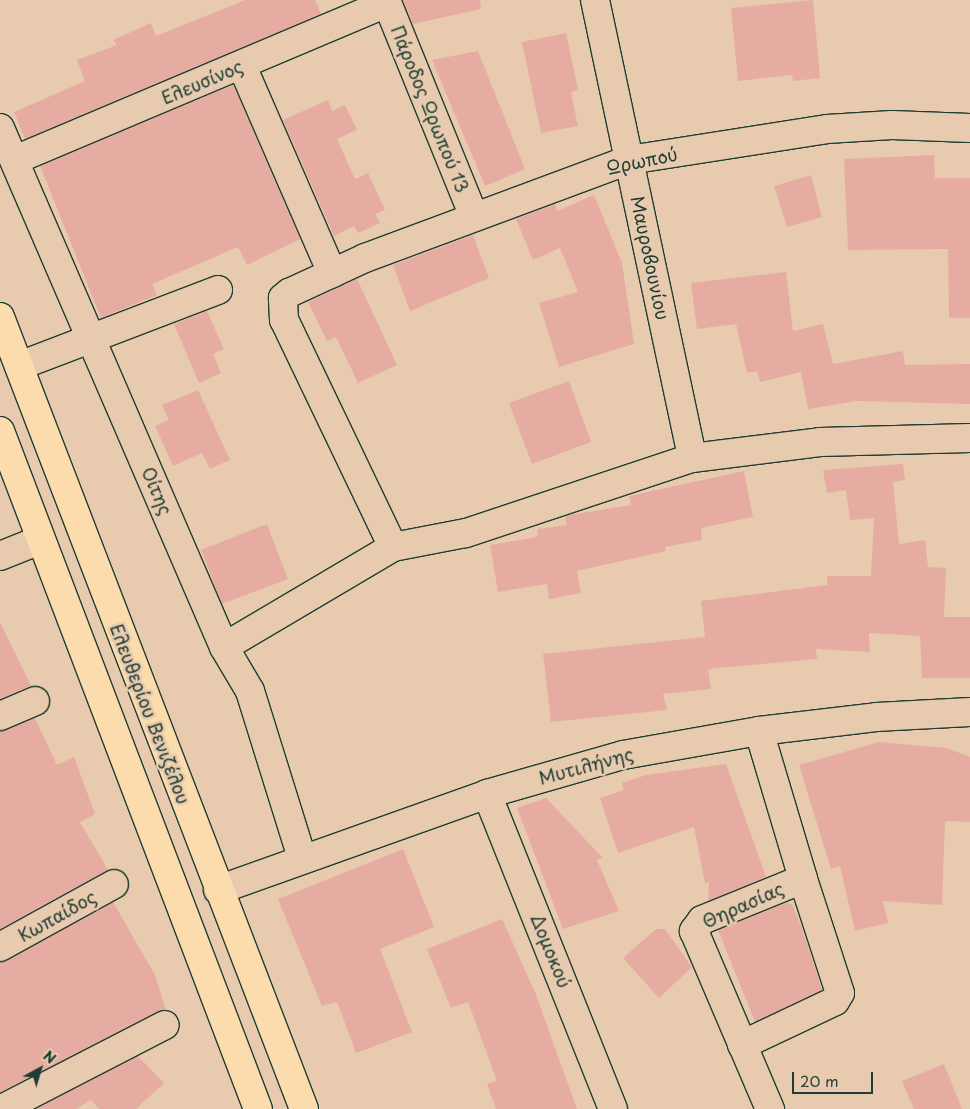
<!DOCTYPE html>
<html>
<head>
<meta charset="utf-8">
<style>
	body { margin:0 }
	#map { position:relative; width:970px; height:1109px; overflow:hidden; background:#e8cbaf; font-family:"Playpen Sans",sans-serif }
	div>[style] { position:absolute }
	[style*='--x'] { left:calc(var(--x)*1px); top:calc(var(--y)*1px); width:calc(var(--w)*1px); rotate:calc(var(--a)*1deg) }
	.building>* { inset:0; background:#e6aca2 }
	.roads { filter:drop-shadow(1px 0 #1f3d34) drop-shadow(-1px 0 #1f3d34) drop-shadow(0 1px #1f3d34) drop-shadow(0 -1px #1f3d34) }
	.minor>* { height:28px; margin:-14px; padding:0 14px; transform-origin:14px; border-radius:14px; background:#e8cbaf }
	.major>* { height:28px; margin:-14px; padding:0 14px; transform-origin:14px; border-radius:14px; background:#fcdcac }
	span { translate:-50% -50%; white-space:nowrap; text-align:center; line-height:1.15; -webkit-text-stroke:5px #e8cbaf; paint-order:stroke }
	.street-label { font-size:18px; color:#1f3d34 }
	.north { position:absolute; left:15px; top:1044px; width:50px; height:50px; -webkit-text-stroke:4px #e8cbaf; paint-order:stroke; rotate:39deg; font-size:14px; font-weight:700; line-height:20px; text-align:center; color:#1f3d34 }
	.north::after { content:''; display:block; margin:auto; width:18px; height:22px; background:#1f3d34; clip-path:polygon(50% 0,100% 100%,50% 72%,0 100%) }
	.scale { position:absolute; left:792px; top:1072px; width:81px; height:22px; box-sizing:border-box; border:2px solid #1f3d34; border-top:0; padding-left:6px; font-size:15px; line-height:18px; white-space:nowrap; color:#1f3d34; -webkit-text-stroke:4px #e8cbaf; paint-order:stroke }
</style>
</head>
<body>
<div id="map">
	<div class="building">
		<i style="clip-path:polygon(245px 0,315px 0,321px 14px,25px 139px,14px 112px,85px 81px,77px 60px,117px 45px,113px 40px,151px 23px,156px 36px)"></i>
		<i style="clip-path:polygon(403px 0,480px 0,481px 9px,413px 24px)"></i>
		<i style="clip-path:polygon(813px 0,820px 78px,793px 81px,792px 75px,738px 81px,731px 8px)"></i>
		<i style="clip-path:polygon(566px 33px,578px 90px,571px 92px,578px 126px,541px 133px,522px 42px)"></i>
		<i style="clip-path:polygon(478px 51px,525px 169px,485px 186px,432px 60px)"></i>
		<i style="clip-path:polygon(233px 85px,300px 239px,247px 265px,238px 247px,152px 284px,157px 295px,101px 318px,40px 166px)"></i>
		<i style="clip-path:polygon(328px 100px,332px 111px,345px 105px,357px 130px,337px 139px,355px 179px,368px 173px,385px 210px,375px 214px,380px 223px,358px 233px,354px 226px,334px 236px,283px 120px)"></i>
		<i style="clip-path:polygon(934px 155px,935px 178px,970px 178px,970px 318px,949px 318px,948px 249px,848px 250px,844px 159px)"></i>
		<i style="clip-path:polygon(811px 175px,822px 217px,787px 227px,774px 186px)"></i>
		<i style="clip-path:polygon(594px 195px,622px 263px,634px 344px,559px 367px,539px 303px,578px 292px,560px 248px,533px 260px,516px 219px,555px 204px,557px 211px)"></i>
		<i style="clip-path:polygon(473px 235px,489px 278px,410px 311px,393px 265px)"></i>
		<i style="clip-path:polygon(786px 272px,793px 331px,823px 324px,833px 364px,903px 351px,905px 365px,970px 364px,970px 404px,856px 401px,808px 409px,801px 372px,760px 382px,757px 371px,747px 373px,736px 324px,697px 329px,691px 283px)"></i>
		<i style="clip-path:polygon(357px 279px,397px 365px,358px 383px,336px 337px,327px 341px,308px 302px)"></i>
		<i style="clip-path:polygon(207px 311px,224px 349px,213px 354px,221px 373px,199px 383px,174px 324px)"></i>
		<i style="clip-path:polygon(569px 381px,591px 442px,532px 464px,509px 403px)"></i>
		<i style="clip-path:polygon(198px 390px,230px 460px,210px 469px,202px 453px,173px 466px,155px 426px,169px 420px,162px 405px)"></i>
		<i style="clip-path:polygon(903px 464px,905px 480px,893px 482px,899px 544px,925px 540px,928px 567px,946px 568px,944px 617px,970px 617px,970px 678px,922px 678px,920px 636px,869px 633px,870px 652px,816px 649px,817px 659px,708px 669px,711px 689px,663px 694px,667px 710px,551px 722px,543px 654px,705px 637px,701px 601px,827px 585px,827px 576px,871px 576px,874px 518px,850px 520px,846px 490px,827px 493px,823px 470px)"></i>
		<i style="clip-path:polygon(744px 471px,753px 517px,701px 528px,702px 540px,665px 547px,666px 551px,577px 571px,581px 593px,549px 599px,547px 584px,498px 592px,490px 545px,537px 537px,538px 529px,567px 525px,565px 517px,570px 515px,631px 505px,629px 496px)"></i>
		<i style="clip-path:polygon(267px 524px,288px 579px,222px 604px,201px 550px)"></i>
		<i style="clip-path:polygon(0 622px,31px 686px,0 699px)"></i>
		<i style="clip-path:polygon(35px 718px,57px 765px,74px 757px,95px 814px,80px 822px,108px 870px,0 929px,0 731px)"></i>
		<i style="clip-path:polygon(879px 742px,947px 748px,970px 757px,970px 822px,945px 821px,942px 905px,883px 901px,888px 923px,855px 931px,840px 866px,831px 869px,799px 765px)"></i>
		<i style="clip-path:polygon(726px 764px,766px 877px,708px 901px,709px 882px,705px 883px,694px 827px,618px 853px,600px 798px,624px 790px,622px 783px,646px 775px)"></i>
		<i style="clip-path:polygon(546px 798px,603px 858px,597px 860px,619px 911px,563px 929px,517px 808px)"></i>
		<i style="clip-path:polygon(403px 849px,434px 927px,380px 949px,412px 1032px,356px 1053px,337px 1002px,322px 1006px,278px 899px)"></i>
		<i style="clip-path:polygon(113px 902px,155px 975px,166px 1010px,0 1092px,0 963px)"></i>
		<i style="clip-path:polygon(786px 903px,792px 904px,802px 928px,822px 990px,755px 1022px,718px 930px)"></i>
		<i style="clip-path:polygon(502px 919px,535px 992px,577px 1109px,496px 1109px,487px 1084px,497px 1081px,468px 1002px,451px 1008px,427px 949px)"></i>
		<i style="clip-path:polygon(656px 929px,665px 929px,692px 967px,659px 998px,623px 958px)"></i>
		<i style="clip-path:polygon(138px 1056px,164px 1083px,136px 1109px,99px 1109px,91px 1100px,76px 1109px,36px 1109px)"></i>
		<i style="clip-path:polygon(944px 1064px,962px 1109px,914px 1109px,902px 1081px)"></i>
	</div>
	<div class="roads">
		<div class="minor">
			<i style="--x:386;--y:0;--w:234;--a:67.9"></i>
			<i style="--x:595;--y:0;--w:468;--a:78"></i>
			<i style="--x:242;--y:66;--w:226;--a:66.5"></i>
			<i style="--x:0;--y:128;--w:565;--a:66.66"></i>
			<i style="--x:224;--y:647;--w:51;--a:59.4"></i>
			<i style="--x:250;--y:691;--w:175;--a:72.7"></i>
			<i style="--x:15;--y:160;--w:404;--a:-22.9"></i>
			<i style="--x:19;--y:366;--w:213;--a:-20.9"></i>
			<i style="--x:393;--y:547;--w:252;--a:-115.6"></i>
			<i style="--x:284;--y:320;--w:22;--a:-93"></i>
			<i style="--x:283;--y:298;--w:8;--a:-40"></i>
			<i style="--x:289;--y:293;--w:84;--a:-24.7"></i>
			<i style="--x:365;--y:258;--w:282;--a:-20.4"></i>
			<i style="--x:629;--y:160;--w:200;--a:-8.9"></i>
			<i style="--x:827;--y:129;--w:65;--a:-3.5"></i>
			<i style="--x:892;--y:125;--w:78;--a:2.2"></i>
			<i style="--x:0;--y:556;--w:43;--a:-21.8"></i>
			<i style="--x:224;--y:647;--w:196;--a:-30.6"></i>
			<i style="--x:393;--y:547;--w:74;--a:-10.9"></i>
			<i style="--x:466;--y:533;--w:238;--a:-18.4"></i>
			<i style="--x:692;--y:458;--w:129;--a:-7.1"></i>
			<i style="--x:820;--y:442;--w:150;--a:-1.5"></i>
			<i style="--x:0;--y:716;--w:38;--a:-23"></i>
			<i style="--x:759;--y:731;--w:154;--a:73.4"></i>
			<i style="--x:803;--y:879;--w:109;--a:157.9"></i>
			<i style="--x:702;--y:920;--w:14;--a:126"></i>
			<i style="--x:694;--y:931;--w:194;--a:66.9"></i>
			<i style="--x:487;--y:794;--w:339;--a:68.2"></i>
			<i style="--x:218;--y:890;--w:286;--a:-19.6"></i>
			<i style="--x:487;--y:794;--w:141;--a:-16"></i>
			<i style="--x:623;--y:755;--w:138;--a:-10"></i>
			<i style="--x:759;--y:731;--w:118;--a:-6.8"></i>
			<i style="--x:876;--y:717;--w:94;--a:-3"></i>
			<i style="--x:0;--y:947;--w:130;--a:-28.9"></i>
			<i style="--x:742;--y:1045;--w:103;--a:-25.3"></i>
			<i style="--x:835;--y:1001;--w:9;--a:-58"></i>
			<i style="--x:840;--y:993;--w:120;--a:-108"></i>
			<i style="--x:2;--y:1109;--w:183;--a:-27.3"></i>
		</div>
		<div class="major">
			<i style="--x:0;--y:317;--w:848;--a:69"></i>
			<i style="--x:0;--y:431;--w:725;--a:69.17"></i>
		</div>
	</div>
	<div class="street-label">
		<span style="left:202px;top:82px;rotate:-23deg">Ελευσίνος</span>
		<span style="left:430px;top:109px;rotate:68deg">Πάροδος Ωρωπού 13</span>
		<span style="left:642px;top:161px;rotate:-12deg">Ωρωπού</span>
		<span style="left:650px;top:258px;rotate:78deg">Μαυροβουνίου</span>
		<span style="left:157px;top:491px;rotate:67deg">Οίτης</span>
		<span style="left:150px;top:714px;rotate:69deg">Ελευθερίου Βενιζέλου</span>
		<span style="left:586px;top:766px;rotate:-15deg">Μυτιλήνης</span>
		<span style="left:743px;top:905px;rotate:-24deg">Θηρασίας</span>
		<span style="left:57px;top:916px;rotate:-29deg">Κωπαίδος</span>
		<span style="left:551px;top:951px;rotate:68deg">Δομοκού</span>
	</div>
	<div class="north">N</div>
	<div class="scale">20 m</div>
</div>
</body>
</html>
